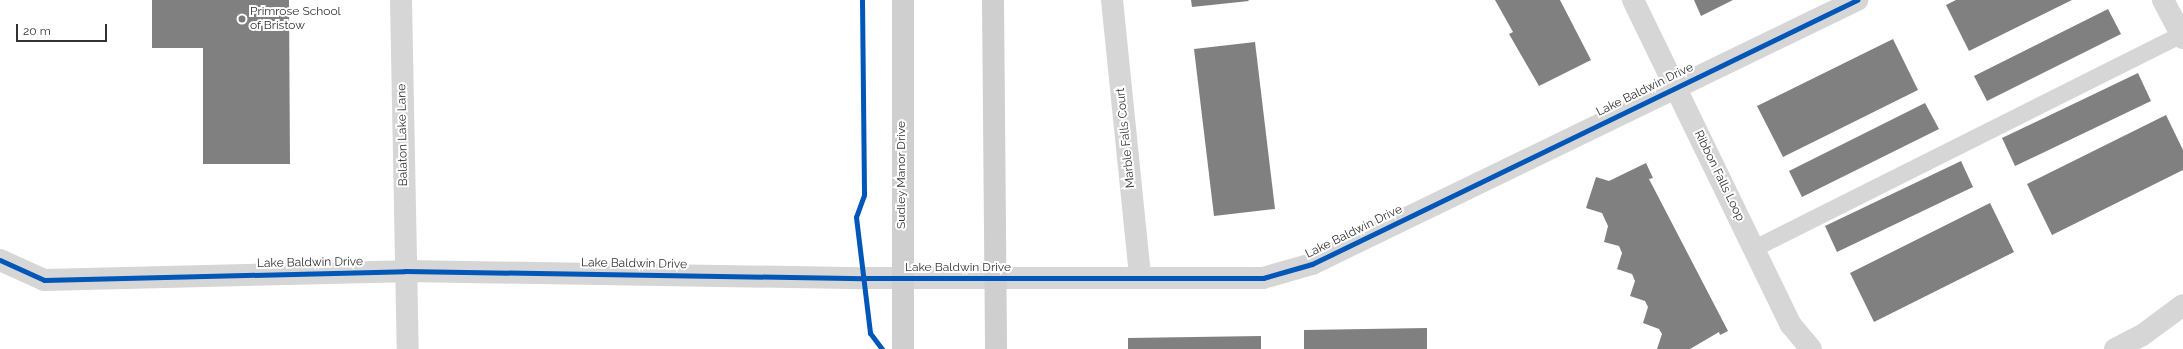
<!DOCTYPE html>
<html>
<head>
<meta charset="utf-8">
<style>
	body { margin:0 }
	#map { position:relative; width:2183px; height:349px; overflow:hidden; background:#fff; font-family:Raleway,sans-serif }
	div>[style] { position:absolute }
	[style*='--x'] { left:calc(var(--x)*1px); top:calc(var(--y)*1px); width:calc(var(--w)*1px); rotate:calc(var(--a)*1deg) }
	.building>* { inset:0; background:#808080 }
	.lane>* { height:17px; margin:-8.5px; padding:0 8.5px; transform-origin:8.5px; border-radius:8.5px; background:#d6d6d6 }
	.street>* { height:22px; margin:-11px; padding:0 11px; transform-origin:11px; border-radius:11px; background:#d6d6d6 }
	.secondary>* { height:22px; margin:-11px; padding:0 11px; transform-origin:11px; border-radius:11px; background:#cfcfcf }
	.cycleway>* { height:5px; margin:-2.5px; padding:0 2.5px; transform-origin:2.5px; border-radius:2.5px; background:#0057b8 }
	.dots>* { width:11px; height:11px; translate:-50% -50%; box-sizing:border-box; border:2px solid #fff; border-radius:50% }
	span { translate:-50% -50%; white-space:nowrap; text-align:center; line-height:1.15; -webkit-text-stroke:4px #fff; paint-order:stroke }
	.poi-label { font-size:12px; color:#323232 }
	.left { translate:0 -50%; text-align:left }
	.street-label { font-size:12px; color:#323232 }
	.scale { position:absolute; left:16px; top:24px; width:91px; height:18px; box-sizing:border-box; border:2px solid #323232; border-top:0; padding-left:5px; font-size:12px; line-height:14px; white-space:nowrap; color:#323232; -webkit-text-stroke:3px #fff; paint-order:stroke }
</style>
</head>
<body>
<div id="map">
	<div class="building">
		<i style="clip-path:polygon(152px 0,289px 0,290px 164px,203px 164px,203px 48px,152px 48px)"></i>
		<i style="clip-path:polygon(1191px 0,1248px 0,1249px 1px,1192px 7px)"></i>
		<i style="clip-path:polygon(1495px 0,1560px 0,1591px 60px,1539px 86px,1509px 34px,1513px 32px)"></i>
		<i style="clip-path:polygon(1694px 0,1733px 0,1701px 16px)"></i>
		<i style="clip-path:polygon(1956px 0,2072px 0,1969px 51px,1946px 5px)"></i>
		<i style="clip-path:polygon(2108px 9px,2121px 34px,1987px 101px,1974px 76px)"></i>
		<i style="clip-path:polygon(1893px 39px,1918px 90px,1783px 157px,1757px 106px)"></i>
		<i style="clip-path:polygon(1255px 42px,1275px 209px,1214px 216px,1194px 49px)"></i>
		<i style="clip-path:polygon(2138px 73px,2151px 101px,2015px 166px,2002px 138px)"></i>
		<i style="clip-path:polygon(1925px 103px,1939px 129px,1802px 197px,1789px 171px)"></i>
		<i style="clip-path:polygon(2166px 115px,2183px 150px,2183px 170px,2052px 235px,2027px 184px)"></i>
		<i style="clip-path:polygon(1961px 161px,1973px 187px,1837px 252px,1825px 226px)"></i>
		<i style="clip-path:polygon(1646px 163px,1653px 178px,1649px 179px,1728px 331px,1720px 335px,1719px 332px,1690px 349px,1657px 349px,1662px 334px,1659px 329px,1643px 323px,1648px 307px,1645px 301px,1630px 296px,1635px 281px,1632px 274px,1617px 269px,1622px 253px,1619px 246px,1604px 242px,1608px 226px,1602px 213px,1586px 208px,1596px 177px,1609px 181px)"></i>
		<i style="clip-path:polygon(1990px 203px,2014px 252px,1874px 322px,1850px 273px)"></i>
		<i style="clip-path:polygon(1427px 328px,1427px 349px,1304px 349px,1304px 330px)"></i>
		<i style="clip-path:polygon(1261px 336px,1261px 349px,1128px 349px,1128px 338px)"></i>
	</div>
	<div class="lane">
		<i style="--x:1754;--y:248;--w:478;--a:-26.6"></i>
	</div>
	<div class="street">
		<i style="--x:401;--y:0;--w:349;--a:88.9"></i>
		<i style="--x:1112;--y:0;--w:278;--a:84.2"></i>
		<i style="--x:1633;--y:0;--w:361;--a:64.1"></i>
		<i style="--x:1791;--y:325;--w:31;--a:50"></i>
		<i style="--x:2163;--y:0;--w:43;--a:62.2"></i>
		<i style="--x:0;--y:260;--w:48;--a:24.4"></i>
		<i style="--x:44;--y:280;--w:361;--a:-1.4"></i>
		<i style="--x:405;--y:271;--w:459;--a:0.9"></i>
		<i style="--x:864;--y:278;--w:399;--a:0"></i>
		<i style="--x:1263;--y:278;--w:51;--a:-15.9"></i>
		<i style="--x:1312;--y:264;--w:606;--a:-25.85"></i>
		<i style="--x:2115;--y:349;--w:29;--a:-27"></i>
		<i style="--x:2141;--y:336;--w:52;--a:-36.4"></i>
	</div>
	<div class="secondary">
		<i style="--x:993;--y:0;--w:349;--a:89.5"></i>
		<i style="--x:903;--y:349;--w:349;--a:-90"></i>
	</div>
	<div class="cycleway">
		<i style="--x:862;--y:0;--w:195;--a:89.4"></i>
		<i style="--x:864;--y:195;--w:23;--a:110"></i>
		<i style="--x:856;--y:217;--w:117;--a:83.1"></i>
		<i style="--x:870;--y:333;--w:20;--a:53"></i>
		<i style="--x:0;--y:260;--w:48;--a:24.4"></i>
		<i style="--x:44;--y:280;--w:361;--a:-1.4"></i>
		<i style="--x:405;--y:271;--w:459;--a:0.9"></i>
		<i style="--x:864;--y:278;--w:399;--a:0"></i>
		<i style="--x:1263;--y:278;--w:51;--a:-15.9"></i>
		<i style="--x:1312;--y:264;--w:606;--a:-25.85"></i>
	</div>
	<div class="dots">
		<i style="left:242px;top:19px;background:#7a7a7a"></i>
	</div>
	<div class="poi-label">
		<span class="left" style="left:250px;top:19px">Primrose School<br>of Bristow</span>
	</div>
	<div class="street-label">
		<span style="left:1645px;top:90px;rotate:-26deg">Lake Baldwin Drive</span>
		<span style="left:403px;top:135px;rotate:-91deg">Balaton Lake Lane</span>
		<span style="left:1126px;top:138px;rotate:-96deg">Marble Falls Court</span>
		<span style="left:902px;top:175px;rotate:-90deg">Sudley Manor Drive</span>
		<span style="left:1719px;top:176px;rotate:64deg">Ribbon Falls Loop</span>
		<span style="left:1354px;top:232px;rotate:-26deg">Lake Baldwin Drive</span>
		<span style="left:310px;top:263px;rotate:-1deg">Lake Baldwin Drive</span>
		<span style="left:634px;top:264px;rotate:1deg">Lake Baldwin Drive</span>
		<span style="left:958px;top:268px">Lake Baldwin Drive</span>
	</div>
	<div class="scale">20 m</div>
</div>
</body>
</html>
